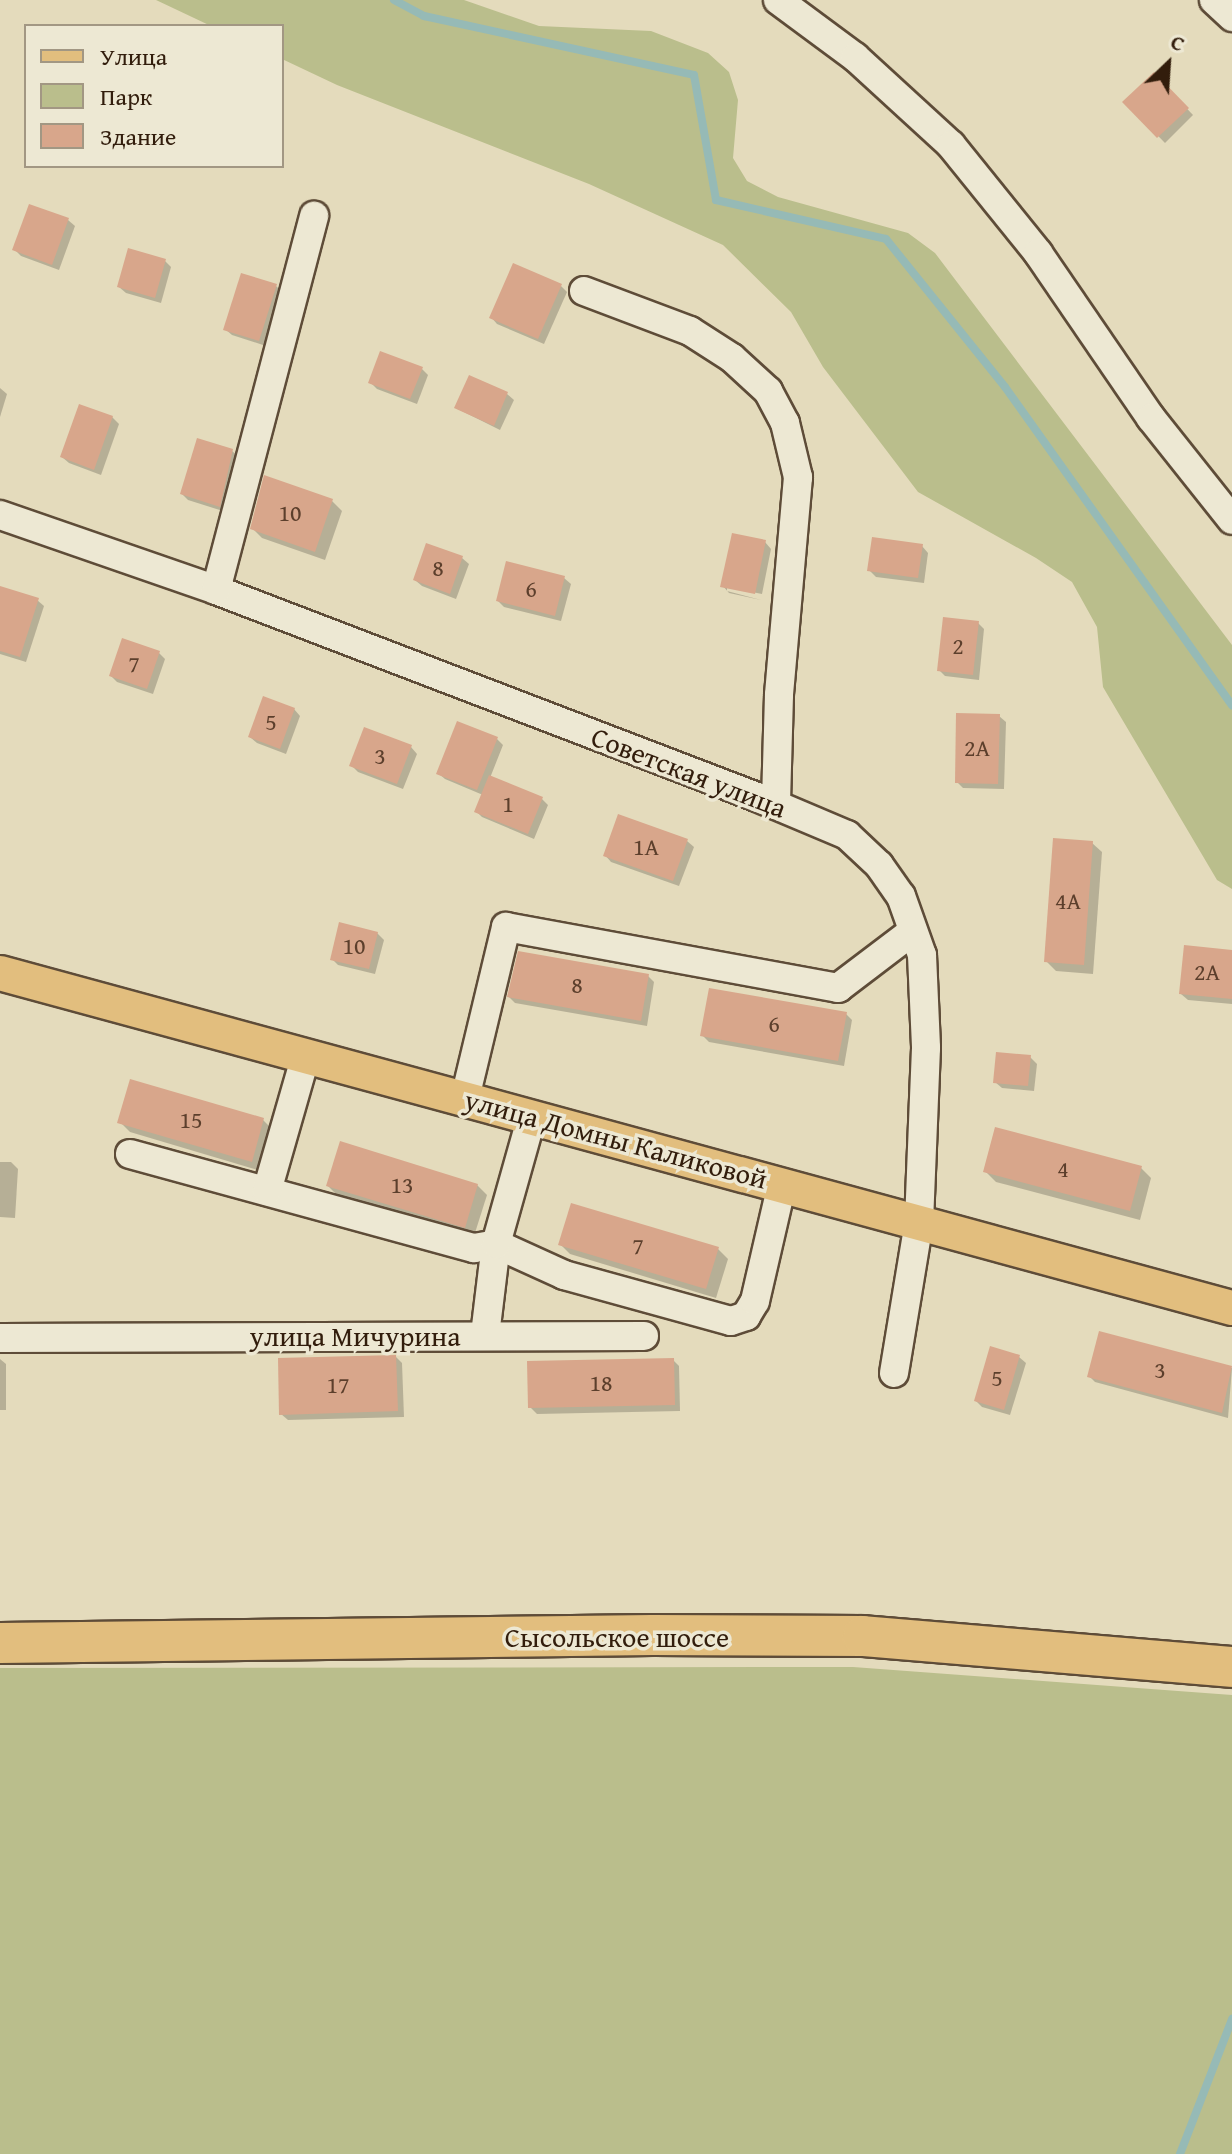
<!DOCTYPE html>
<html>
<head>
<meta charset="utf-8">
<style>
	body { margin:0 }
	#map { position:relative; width:1232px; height:2154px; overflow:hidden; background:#e4dbbc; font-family:"Gentium Book Plus",serif }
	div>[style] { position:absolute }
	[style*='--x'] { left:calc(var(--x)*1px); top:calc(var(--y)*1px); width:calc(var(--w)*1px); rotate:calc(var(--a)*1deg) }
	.green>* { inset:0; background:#babe8c }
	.shadow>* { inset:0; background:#0003 }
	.stream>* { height:8px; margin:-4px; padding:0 4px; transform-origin:4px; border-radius:4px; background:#96bab6 }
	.building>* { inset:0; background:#d8a68b }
	.roads { filter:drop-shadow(2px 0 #5e4c38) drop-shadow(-2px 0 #5e4c38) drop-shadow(0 2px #5e4c38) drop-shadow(0 -2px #5e4c38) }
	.minor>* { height:28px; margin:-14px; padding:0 14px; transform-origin:14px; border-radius:14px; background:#ede8d3 }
	.major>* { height:34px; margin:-17px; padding:0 17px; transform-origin:17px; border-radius:17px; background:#e2be7e }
	.highway>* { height:40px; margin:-20px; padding:0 20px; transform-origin:20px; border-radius:20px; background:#e2be7e }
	span { translate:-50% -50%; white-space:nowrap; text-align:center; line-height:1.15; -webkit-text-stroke:7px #ede8d3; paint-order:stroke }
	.number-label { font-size:24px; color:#5c3f2c }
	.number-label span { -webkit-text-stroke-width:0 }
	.street-label { font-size:28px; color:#321d0c }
	.legend { position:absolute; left:24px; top:24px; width:260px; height:144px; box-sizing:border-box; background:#ede8d3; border:2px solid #a29783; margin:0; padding:10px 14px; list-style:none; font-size:24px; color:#321d0c }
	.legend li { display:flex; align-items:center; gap:16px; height:40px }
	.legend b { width:40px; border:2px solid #a29783 }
	.north { position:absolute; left:1128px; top:24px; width:80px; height:80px; -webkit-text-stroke:6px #ede8d3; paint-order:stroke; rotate:25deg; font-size:22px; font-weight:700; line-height:32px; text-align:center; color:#321d0c }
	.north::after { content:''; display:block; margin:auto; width:28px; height:36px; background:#321d0c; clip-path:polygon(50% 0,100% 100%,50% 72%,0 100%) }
</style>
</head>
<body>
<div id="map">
	<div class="green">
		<i style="clip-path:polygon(156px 0,464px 0,539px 26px,651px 31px,708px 53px,729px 72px,738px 100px,733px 158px,747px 181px,778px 197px,908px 233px,935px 253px,1232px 645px,1232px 889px,1217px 880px,1103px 687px,1097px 627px,1072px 582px,1036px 558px,918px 492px,823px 367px,791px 312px,723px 245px,589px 184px,337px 85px,282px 59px,282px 26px,211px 26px)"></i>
		<i style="clip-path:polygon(853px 1667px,1232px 1695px,1232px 2154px,0 2154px,0 1668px)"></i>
	</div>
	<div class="shadow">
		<i style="clip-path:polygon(1154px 74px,1193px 115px,1165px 143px,1125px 102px)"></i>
		<i style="clip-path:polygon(68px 220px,75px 226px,59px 270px,21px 256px,15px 250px)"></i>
		<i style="clip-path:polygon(165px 261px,171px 267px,161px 303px,126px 293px,119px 287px)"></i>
		<i style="clip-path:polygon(276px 286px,282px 292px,266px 346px,232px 335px,225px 329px)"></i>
		<i style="clip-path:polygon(561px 286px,567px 292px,544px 344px,497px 324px,491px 317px)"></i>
		<i style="clip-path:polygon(422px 369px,428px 375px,417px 404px,377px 389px,370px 382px)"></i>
		<i style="clip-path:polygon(0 388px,7px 394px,0 417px)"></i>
		<i style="clip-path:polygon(507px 394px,514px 400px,500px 430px,456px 408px)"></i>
		<i style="clip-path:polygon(112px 417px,119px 424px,101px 475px,69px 463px,62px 457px)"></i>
		<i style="clip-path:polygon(232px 451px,239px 457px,226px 512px,188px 500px,182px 494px)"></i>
		<i style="clip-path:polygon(332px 501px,342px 511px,325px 560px,262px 538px,252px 528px)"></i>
		<i style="clip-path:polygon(765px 542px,771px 549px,762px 594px,727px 587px,727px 591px,761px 600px,729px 593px,723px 586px)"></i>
		<i style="clip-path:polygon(922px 546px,928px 553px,924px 583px,876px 577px,869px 570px)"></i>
		<i style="clip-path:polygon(462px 558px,469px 564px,456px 599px,422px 586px,415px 580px)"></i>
		<i style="clip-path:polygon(564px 578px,571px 584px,561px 621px,504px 607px,498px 601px)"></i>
		<i style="clip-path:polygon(0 588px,37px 600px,44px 606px,26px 662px,0 654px)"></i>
		<i style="clip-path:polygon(978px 623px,984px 629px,979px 680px,945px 676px,939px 670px)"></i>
		<i style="clip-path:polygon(159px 653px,165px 659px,153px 694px,117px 682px,111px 676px)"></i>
		<i style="clip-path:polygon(294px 709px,300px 716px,286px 754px,257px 743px,250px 737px)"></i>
		<i style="clip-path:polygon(999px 716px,1006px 722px,1004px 789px,963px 788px,957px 782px)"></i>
		<i style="clip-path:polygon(497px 739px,503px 745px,490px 778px,542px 799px,548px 805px,534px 839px,482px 817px,476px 811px,483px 795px,445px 779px,438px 773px)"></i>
		<i style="clip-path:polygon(411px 747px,417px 754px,403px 789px,358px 772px,351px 765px)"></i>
		<i style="clip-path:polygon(687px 841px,694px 847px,679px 886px,611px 862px,605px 855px)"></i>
		<i style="clip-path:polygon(1092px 843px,1102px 852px,1093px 974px,1056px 971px,1046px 961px)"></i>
		<i style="clip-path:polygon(377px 933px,384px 940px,375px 974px,338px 965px,332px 959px)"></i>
		<i style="clip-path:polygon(1232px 952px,1232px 1004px,1188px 1000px,1181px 994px)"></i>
		<i style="clip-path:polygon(648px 976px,654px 982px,647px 1026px,515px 1003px,509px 997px)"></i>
		<i style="clip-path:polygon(846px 1014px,852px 1020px,844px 1066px,709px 1042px,702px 1035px)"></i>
		<i style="clip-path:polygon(1030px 1057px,1037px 1064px,1034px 1091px,1002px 1088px,995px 1082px)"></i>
		<i style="clip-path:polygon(263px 1120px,273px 1130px,261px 1171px,130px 1132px,120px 1122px)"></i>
		<i style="clip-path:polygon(0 1162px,11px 1162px,18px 1169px,15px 1218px,0 1217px)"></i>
		<i style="clip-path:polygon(1141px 1168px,1151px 1178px,1140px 1220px,996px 1182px,986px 1172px)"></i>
		<i style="clip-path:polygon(477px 1185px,487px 1195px,474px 1236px,338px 1196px,328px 1186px)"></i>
		<i style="clip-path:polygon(560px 1244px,718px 1249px,728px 1259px,716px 1298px,570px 1254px)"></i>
		<i style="clip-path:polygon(1100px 1333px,1232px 1368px,1228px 1418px,1095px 1382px,1089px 1376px)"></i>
		<i style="clip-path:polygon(396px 1357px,402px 1363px,404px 1417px,288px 1420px,281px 1414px)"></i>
		<i style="clip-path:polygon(1019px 1357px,1026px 1363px,1010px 1415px,982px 1407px,976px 1401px)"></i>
		<i style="clip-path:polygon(0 1359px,6px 1364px,6px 1410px,0 1410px)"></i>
		<i style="clip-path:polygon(673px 1360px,679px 1366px,680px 1411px,537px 1414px,530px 1407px)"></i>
	</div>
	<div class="stream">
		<i style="--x:394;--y:0;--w:34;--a:28"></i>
		<i style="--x:424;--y:16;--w:276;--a:12.3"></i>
		<i style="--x:694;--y:75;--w:127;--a:80"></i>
		<i style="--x:716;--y:200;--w:174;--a:12.9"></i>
		<i style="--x:886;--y:239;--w:190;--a:51.2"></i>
		<i style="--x:1005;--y:387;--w:391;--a:54.5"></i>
		<i style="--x:1180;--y:2154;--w:145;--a:-68.9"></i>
	</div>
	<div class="building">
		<i style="clip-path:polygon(1154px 72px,1189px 108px,1157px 138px,1122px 102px)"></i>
		<i style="clip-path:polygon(29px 204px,69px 218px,52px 265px,12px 250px)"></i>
		<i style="clip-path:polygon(128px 248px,166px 259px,155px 298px,117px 287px)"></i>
		<i style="clip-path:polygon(513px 263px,562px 284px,538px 339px,489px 318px)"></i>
		<i style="clip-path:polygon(241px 273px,277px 284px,259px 341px,223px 330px)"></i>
		<i style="clip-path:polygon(380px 351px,423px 367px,410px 399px,368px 383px)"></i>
		<i style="clip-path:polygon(469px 375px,508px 392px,494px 426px,454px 408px)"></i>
		<i style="clip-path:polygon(79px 404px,113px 416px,94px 470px,60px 457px)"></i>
		<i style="clip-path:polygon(197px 438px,233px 449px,220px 507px,180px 494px)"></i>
		<i style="clip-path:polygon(264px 475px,333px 499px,315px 552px,250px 529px)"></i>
		<i style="clip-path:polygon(732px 533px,766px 540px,755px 594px,720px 587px)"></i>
		<i style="clip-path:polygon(872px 537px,923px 544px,918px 578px,867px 571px)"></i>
		<i style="clip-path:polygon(426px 543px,463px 556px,450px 594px,413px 580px)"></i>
		<i style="clip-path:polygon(506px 561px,565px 576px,555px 616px,496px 601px)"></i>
		<i style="clip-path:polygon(0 586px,39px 598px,20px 657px,0 651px)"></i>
		<i style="clip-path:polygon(943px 617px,979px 621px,973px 675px,937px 671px)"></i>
		<i style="clip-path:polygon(122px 638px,160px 651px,147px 689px,109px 676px)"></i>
		<i style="clip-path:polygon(263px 696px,295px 708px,280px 749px,248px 737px)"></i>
		<i style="clip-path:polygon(956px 713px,1000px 714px,998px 784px,955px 783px)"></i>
		<i style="clip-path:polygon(457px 721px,498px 737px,477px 790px,436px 774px)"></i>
		<i style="clip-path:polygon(364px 727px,412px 745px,397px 784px,349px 766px)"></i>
		<i style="clip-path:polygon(489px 775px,543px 797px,528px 834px,474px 812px)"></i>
		<i style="clip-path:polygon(618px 814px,688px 839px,673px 881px,603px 856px)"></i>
		<i style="clip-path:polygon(1053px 838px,1093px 841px,1084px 965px,1044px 962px)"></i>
		<i style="clip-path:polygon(339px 922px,378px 932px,369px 969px,330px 960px)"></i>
		<i style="clip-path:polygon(1184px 945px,1232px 950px,1232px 999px,1179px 994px)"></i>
		<i style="clip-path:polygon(518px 951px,649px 974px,641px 1021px,507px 997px)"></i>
		<i style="clip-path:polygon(709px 988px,847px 1012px,838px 1061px,700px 1036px)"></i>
		<i style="clip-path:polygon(996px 1052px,1031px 1055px,1028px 1086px,993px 1083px)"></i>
		<i style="clip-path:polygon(130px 1079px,264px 1118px,252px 1162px,117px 1123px)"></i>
		<i style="clip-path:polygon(995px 1127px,1142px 1166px,1130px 1211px,983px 1172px)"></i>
		<i style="clip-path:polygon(340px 1141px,478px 1184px,465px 1228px,326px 1186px)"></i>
		<i style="clip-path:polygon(571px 1203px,719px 1247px,706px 1289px,558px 1245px)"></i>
		<i style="clip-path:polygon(1099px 1331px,1232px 1366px,1222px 1413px,1087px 1377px)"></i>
		<i style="clip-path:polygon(990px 1346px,1020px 1355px,1004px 1410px,974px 1401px)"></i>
		<i style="clip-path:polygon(396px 1355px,398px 1411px,279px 1415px,278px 1358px)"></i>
		<i style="clip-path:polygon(674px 1358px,675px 1405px,528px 1408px,527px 1361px)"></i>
	</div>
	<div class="roads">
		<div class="minor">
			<i style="--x:778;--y:0;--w:96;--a:36.5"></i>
			<i style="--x:855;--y:57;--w:130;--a:42.5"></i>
			<i style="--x:951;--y:145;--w:139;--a:51.1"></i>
			<i style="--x:1038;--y:253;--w:200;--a:55.6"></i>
			<i style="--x:1151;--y:418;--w:130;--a:51.5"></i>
			<i style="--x:1214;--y:0;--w:25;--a:43"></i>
			<i style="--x:584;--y:291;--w:113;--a:20.7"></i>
			<i style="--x:690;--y:331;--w:50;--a:32.7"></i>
			<i style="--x:732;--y:358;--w:49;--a:42.5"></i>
			<i style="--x:768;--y:391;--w:36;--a:62"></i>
			<i style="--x:785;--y:423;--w:56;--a:76.5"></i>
			<i style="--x:798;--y:477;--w:219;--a:95"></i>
			<i style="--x:779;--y:695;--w:110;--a:91.6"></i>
			<i style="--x:0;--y:515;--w:229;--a:19.1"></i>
			<i style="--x:216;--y:590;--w:579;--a:20.94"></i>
			<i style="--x:757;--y:797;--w:98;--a:22.9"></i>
			<i style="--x:847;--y:835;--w:44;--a:43.2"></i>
			<i style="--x:879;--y:865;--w:38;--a:55"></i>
			<i style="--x:901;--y:896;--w:63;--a:70.4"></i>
			<i style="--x:922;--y:955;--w:93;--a:87.5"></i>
			<i style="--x:926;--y:1048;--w:174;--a:92.3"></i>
			<i style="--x:919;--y:1222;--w:153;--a:99.4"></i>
			<i style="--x:216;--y:590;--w:387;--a:-75.3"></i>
			<i style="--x:465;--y:1098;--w:176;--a:-76.5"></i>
			<i style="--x:506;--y:927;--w:338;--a:10.4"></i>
			<i style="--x:838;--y:988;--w:94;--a:-37.2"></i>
			<i style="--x:130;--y:1154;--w:357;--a:15.3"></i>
			<i style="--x:474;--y:1248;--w:22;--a:-10"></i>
			<i style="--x:496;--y:1244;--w:75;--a:24.5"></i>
			<i style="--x:564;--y:1275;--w:173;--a:15.4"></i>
			<i style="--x:731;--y:1321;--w:16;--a:-18"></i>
			<i style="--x:746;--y:1316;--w:17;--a:-59"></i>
			<i style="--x:755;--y:1301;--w:120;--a:-77"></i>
			<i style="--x:267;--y:1191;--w:141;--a:-74"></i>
			<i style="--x:485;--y:1335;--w:92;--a:-83.1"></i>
			<i style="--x:496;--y:1244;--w:133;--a:-74.3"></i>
			<i style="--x:0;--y:1338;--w:644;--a:-0.18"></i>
		</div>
		<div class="major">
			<i style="--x:0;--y:973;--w:1277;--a:15.21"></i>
		</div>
		<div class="highway">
			<i style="--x:0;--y:1643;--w:653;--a:-0.7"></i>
			<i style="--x:653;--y:1635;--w:210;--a:0.3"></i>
			<i style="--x:863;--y:1636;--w:370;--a:4.8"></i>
		</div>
	</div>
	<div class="number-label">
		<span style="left:290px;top:513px">10</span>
		<span style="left:438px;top:568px">8</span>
		<span style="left:531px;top:589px">6</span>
		<span style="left:958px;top:646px">2</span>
		<span style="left:134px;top:664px">7</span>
		<span style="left:271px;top:722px">5</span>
		<span style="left:977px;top:748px">2А</span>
		<span style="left:380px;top:756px">3</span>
		<span style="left:508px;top:804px">1</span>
		<span style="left:646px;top:847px">1А</span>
		<span style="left:1068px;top:901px">4А</span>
		<span style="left:354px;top:946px">10</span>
		<span style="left:1207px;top:972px">2А</span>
		<span style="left:577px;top:985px">8</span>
		<span style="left:774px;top:1024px">6</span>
		<span style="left:191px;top:1120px">15</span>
		<span style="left:1063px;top:1169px">4</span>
		<span style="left:402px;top:1185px">13</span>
		<span style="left:638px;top:1246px">7</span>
		<span style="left:1160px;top:1370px">3</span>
		<span style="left:997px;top:1378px">5</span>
		<span style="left:601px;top:1383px">18</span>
		<span style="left:338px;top:1385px">17</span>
	</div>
	<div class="street-label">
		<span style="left:689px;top:772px;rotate:21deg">Советская улица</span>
		<span style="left:616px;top:1139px;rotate:15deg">улица Домны Каликовой</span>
		<span style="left:355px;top:1336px">улица Мичурина</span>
		<span style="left:617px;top:1637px">Сысольское шоссе</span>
	</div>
	<ul class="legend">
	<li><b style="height:10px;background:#e2be7e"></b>Улица</li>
	<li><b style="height:22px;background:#babe8c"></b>Парк</li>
	<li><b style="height:22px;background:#d8a68b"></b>Здание</li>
	</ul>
	<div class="north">С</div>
</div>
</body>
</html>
